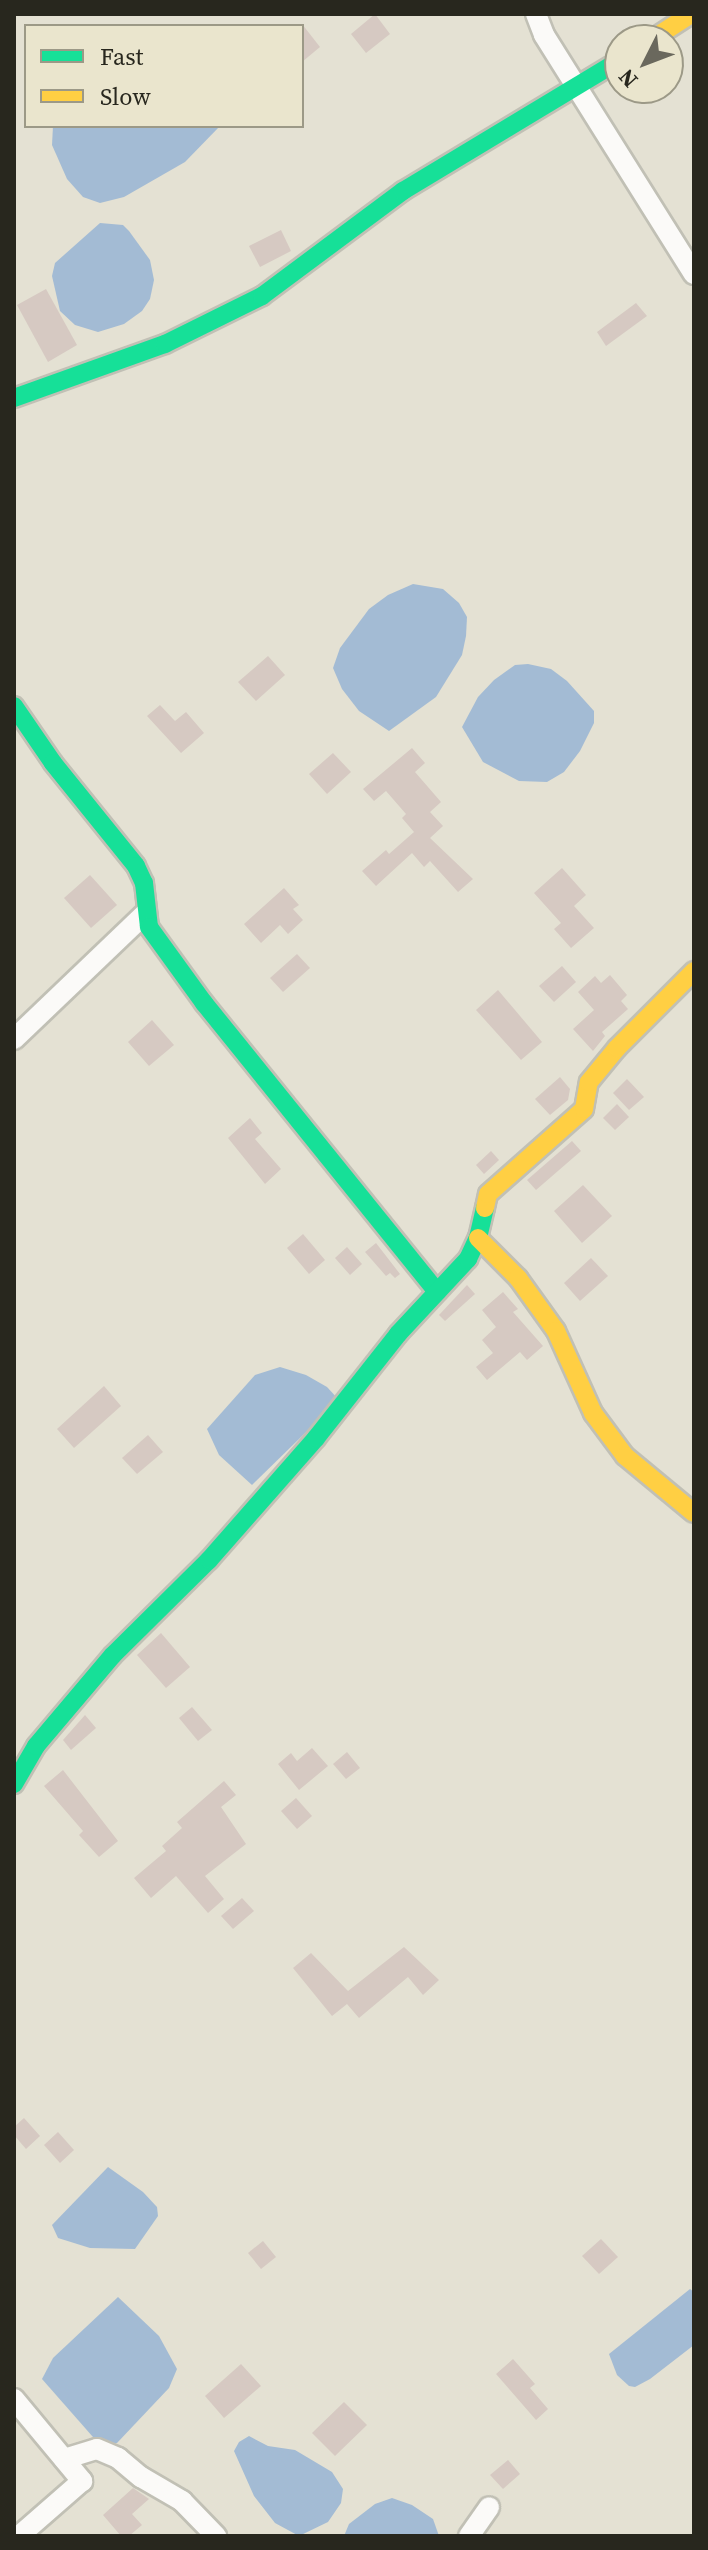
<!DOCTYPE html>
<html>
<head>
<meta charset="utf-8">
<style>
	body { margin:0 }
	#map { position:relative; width:708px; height:2550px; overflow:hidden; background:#e4e1d3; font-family:"Source Serif 4",serif }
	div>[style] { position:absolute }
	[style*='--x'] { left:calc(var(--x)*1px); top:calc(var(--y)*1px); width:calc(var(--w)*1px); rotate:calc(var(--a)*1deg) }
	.water>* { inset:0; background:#a3bbd4 }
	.building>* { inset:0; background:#d6c9c2 }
	.roads { filter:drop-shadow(2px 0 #c1c0b5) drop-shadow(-2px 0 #c1c0b5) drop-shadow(0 2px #c1c0b5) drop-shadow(0 -2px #c1c0b5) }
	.street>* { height:20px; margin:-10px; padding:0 10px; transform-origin:10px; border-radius:10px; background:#fbfaf8 }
	.fast>* { height:18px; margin:-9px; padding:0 9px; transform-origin:9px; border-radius:9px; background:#16e098 }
	.slow>* { height:18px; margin:-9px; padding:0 9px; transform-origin:9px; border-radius:9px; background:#ffcf43 }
	span { translate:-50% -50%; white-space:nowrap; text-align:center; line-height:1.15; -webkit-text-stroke:6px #eae5cd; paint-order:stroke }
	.frame { position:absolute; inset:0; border:16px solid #28271e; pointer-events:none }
	.legend { position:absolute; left:24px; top:24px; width:280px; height:104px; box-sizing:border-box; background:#eae5cd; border:2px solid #9c9987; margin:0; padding:10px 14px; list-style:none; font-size:24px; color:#28271e }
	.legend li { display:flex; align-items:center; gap:16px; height:40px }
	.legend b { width:40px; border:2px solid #9c9987 }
	.north { position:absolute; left:604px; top:24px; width:80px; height:80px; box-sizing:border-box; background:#eae5cd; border:2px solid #9c9987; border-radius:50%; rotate:228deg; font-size:22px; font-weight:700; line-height:32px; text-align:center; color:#28271e }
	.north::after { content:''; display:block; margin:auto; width:28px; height:36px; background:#6a685d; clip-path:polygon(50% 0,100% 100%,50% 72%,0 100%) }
</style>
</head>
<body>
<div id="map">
	<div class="water">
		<i style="clip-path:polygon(53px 126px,220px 126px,185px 162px,124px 197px,100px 203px,83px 197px,67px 179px,52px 145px)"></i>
		<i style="clip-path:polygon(100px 223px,123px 225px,129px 231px,150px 260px,154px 280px,150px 299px,142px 311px,124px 324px,98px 332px,75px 325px,60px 311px,52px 276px,55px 263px)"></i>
		<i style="clip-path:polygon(413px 584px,443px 589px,459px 603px,467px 617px,466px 636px,462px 655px,436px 697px,389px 731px,359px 711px,342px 689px,333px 668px,340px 648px,369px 609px,388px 595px)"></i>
		<i style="clip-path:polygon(528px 664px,551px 669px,567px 681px,594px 711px,594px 723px,580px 751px,564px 772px,547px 782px,519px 781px,483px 762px,462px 727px,478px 697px,494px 680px,515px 665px)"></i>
		<i style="clip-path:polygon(280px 1367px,306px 1375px,327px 1387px,339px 1400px,252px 1485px,219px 1455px,207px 1429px,255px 1375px)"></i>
		<i style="clip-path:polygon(108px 2167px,143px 2192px,157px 2207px,158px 2216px,135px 2249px,90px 2248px,58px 2238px,52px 2225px)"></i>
		<i style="clip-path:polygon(690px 2289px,694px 2292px,694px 2345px,650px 2379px,635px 2387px,629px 2386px,617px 2375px,609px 2354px)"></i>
		<i style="clip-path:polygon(118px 2297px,159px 2336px,177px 2369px,169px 2388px,117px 2443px,100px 2445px,42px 2379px,53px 2358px)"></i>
		<i style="clip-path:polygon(249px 2436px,268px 2446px,295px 2450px,332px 2472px,343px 2489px,341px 2503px,328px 2522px,299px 2536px,275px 2523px,254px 2496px,234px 2451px,239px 2442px)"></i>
		<i style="clip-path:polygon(392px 2498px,412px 2505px,433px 2519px,439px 2536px,344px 2536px,349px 2524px,375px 2504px)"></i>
	</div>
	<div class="building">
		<i style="clip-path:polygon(375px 14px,390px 34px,366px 53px,351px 34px)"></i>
		<i style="clip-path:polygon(302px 24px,320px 47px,302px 62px)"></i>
		<i style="clip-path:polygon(281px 230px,291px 251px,260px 267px,249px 246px)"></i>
		<i style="clip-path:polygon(46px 289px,77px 345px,48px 362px,17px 305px)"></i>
		<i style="clip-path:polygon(636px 303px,647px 316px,606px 346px,597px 332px)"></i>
		<i style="clip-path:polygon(268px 656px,285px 675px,256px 701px,238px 682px)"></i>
		<i style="clip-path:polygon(160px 705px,175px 721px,186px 712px,204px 733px,181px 753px,147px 716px)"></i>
		<i style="clip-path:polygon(412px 748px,425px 763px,415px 772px,441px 802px,430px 812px,443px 826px,430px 838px,473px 879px,458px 892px,430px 861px,424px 867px,412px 853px,376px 886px,362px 871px,386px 850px,389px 854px,414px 832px,402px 818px,406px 814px,386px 791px,374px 801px,363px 789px)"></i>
		<i style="clip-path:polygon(333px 753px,351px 772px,327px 794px,309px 774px)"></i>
		<i style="clip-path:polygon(562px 868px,586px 895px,574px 906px,594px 928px,571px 948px,554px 929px,561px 923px,534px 893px)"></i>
		<i style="clip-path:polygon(90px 875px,117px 905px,91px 928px,64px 898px)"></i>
		<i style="clip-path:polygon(284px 888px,299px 905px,293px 909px,303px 920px,288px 934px,280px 925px,261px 943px,244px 924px)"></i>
		<i style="clip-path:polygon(297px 954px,310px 968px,283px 992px,270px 978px)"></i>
		<i style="clip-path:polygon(562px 966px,576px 982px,554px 1002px,539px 986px)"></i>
		<i style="clip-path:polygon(610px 975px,627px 995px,621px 1001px,628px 1009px,602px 1032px,605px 1036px,593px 1051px,573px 1029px,594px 1010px,578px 992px,595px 976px,601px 983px)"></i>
		<i style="clip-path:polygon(498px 990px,542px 1042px,521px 1060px,476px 1010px)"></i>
		<i style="clip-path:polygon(152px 1020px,174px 1045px,149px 1066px,128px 1042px)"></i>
		<i style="clip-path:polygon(560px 1077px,570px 1089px,568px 1100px,550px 1115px,535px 1099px)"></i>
		<i style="clip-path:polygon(627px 1079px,644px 1097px,629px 1110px,613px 1093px)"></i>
		<i style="clip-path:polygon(617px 1104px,629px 1117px,615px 1130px,603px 1118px)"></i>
		<i style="clip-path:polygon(250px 1118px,262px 1133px,255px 1139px,281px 1169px,265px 1184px,228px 1138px)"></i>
		<i style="clip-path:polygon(572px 1141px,581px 1151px,536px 1190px,527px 1180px)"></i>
		<i style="clip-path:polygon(491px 1151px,499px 1160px,484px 1174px,476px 1165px)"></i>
		<i style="clip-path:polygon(583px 1185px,612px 1216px,582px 1243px,554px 1211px)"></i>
		<i style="clip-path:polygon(303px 1234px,325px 1260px,309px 1274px,287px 1248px)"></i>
		<i style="clip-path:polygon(376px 1243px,400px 1274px,395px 1278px,390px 1273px,386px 1276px,365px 1252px)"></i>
		<i style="clip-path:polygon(347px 1247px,362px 1264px,350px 1275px,335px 1258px)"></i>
		<i style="clip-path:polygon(591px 1258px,608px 1276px,580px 1301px,564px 1283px)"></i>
		<i style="clip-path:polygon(467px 1285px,475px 1294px,445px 1321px,439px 1315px)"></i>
		<i style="clip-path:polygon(503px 1292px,518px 1309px,513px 1312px,543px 1346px,527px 1360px,520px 1352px,487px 1380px,476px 1367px,493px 1353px,482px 1340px,496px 1327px,482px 1310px)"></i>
		<i style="clip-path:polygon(104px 1386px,121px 1406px,74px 1448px,57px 1429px)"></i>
		<i style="clip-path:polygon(148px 1435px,163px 1452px,137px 1474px,122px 1458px)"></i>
		<i style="clip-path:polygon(161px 1633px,190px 1667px,166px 1688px,137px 1655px)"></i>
		<i style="clip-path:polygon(192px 1707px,212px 1730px,198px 1741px,179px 1718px)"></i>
		<i style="clip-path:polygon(85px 1715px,96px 1728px,71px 1750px,63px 1740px)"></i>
		<i style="clip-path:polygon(312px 1748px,328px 1766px,299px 1790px,278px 1764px,291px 1753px,297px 1761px)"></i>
		<i style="clip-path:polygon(347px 1752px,360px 1768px,346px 1779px,333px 1764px)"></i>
		<i style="clip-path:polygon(63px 1770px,118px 1841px,99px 1857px,79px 1835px,83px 1831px,44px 1786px)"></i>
		<i style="clip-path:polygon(224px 1781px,236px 1795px,221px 1807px,246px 1844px,205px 1876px,224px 1899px,208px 1913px,176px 1876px,151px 1898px,134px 1878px,166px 1851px,162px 1846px,182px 1828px,177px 1822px)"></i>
		<i style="clip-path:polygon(296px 1798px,312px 1816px,297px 1829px,281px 1811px)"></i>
		<i style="clip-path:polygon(242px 1898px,254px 1911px,233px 1929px,221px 1916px)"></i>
		<i style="clip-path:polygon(404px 1947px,439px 1980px,423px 1995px,408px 1977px,359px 2018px,347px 2004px,332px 2016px,293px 1968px,311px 1953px,348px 1991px)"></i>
		<i style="clip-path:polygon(24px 2118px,40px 2136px,26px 2149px,14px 2135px,14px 2127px)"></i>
		<i style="clip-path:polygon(58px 2132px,74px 2150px,60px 2163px,44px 2145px)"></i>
		<i style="clip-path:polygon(601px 2239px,618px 2257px,599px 2274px,582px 2256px)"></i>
		<i style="clip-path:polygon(263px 2241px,276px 2257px,261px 2269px,248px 2253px)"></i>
		<i style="clip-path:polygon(513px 2359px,535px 2384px,530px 2388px,548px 2409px,536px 2420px,496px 2374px)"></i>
		<i style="clip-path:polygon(241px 2364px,261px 2386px,224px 2418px,205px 2396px)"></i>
		<i style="clip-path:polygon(344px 2402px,367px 2425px,335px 2456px,312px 2433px)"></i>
		<i style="clip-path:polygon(508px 2460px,520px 2474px,503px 2489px,490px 2475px)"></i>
		<i style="clip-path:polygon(133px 2488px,149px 2499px,132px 2514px,142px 2525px,129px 2536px,121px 2536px,103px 2515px)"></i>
	</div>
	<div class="roads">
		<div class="street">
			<i style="--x:536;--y:14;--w:22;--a:69"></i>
			<i style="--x:544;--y:35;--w:282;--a:57.9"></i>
			<i style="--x:14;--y:1039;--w:182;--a:-43.7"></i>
			<i style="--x:14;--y:2399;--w:107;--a:50.3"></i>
			<i style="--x:82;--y:2481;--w:84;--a:138.9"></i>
			<i style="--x:64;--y:2459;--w:34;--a:-17"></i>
			<i style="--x:97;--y:2449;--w:23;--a:23"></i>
			<i style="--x:118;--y:2458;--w:30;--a:40"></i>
			<i style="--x:141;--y:2477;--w:48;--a:30.3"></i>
			<i style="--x:182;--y:2501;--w:49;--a:45.8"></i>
			<i style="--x:469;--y:2536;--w:35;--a:-55"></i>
		</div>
		<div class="fast">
			<i style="--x:14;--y:398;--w:160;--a:-19.7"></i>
			<i style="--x:165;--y:344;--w:108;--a:-26.3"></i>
			<i style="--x:262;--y:296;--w:176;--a:-36.7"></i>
			<i style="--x:403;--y:191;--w:253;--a:-31.1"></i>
			<i style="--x:14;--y:706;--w:69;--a:55.6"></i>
			<i style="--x:53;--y:763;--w:132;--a:51.1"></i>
			<i style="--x:136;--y:866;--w:19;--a:65"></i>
			<i style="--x:144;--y:883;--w:44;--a:83.5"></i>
			<i style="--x:149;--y:927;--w:94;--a:54.1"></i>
			<i style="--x:204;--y:1003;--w:371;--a:51.1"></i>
			<i style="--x:14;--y:1784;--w:44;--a:-59.9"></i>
			<i style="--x:36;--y:1746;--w:119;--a:-49.8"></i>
			<i style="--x:113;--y:1655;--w:135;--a:-44.7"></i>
			<i style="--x:209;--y:1560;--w:162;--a:-48.7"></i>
			<i style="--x:316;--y:1438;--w:132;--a:-51.7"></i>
			<i style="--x:398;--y:1334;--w:103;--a:-47"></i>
			<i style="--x:468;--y:1259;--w:23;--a:-65"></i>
			<i style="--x:478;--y:1238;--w:31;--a:-77"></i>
		</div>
		<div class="slow">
			<i style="--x:651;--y:40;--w:48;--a:-33"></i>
			<i style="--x:485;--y:1208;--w:14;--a:-78"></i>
			<i style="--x:488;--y:1194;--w:128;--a:-41.5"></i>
			<i style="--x:584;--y:1109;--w:27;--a:-80"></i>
			<i style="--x:589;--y:1082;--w:44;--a:-50.5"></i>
			<i style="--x:617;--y:1048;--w:109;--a:-45"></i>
			<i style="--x:478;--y:1238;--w:57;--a:45"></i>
			<i style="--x:518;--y:1278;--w:65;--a:54.4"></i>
			<i style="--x:556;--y:1331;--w:90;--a:65.7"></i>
			<i style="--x:593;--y:1413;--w:54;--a:53.3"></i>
			<i style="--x:625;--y:1456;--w:89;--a:39.6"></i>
		</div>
	</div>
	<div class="frame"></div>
	<ul class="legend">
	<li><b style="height:10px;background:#16e098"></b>Fast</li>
	<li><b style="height:10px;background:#ffcf43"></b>Slow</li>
	</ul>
	<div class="north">N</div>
</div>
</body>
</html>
